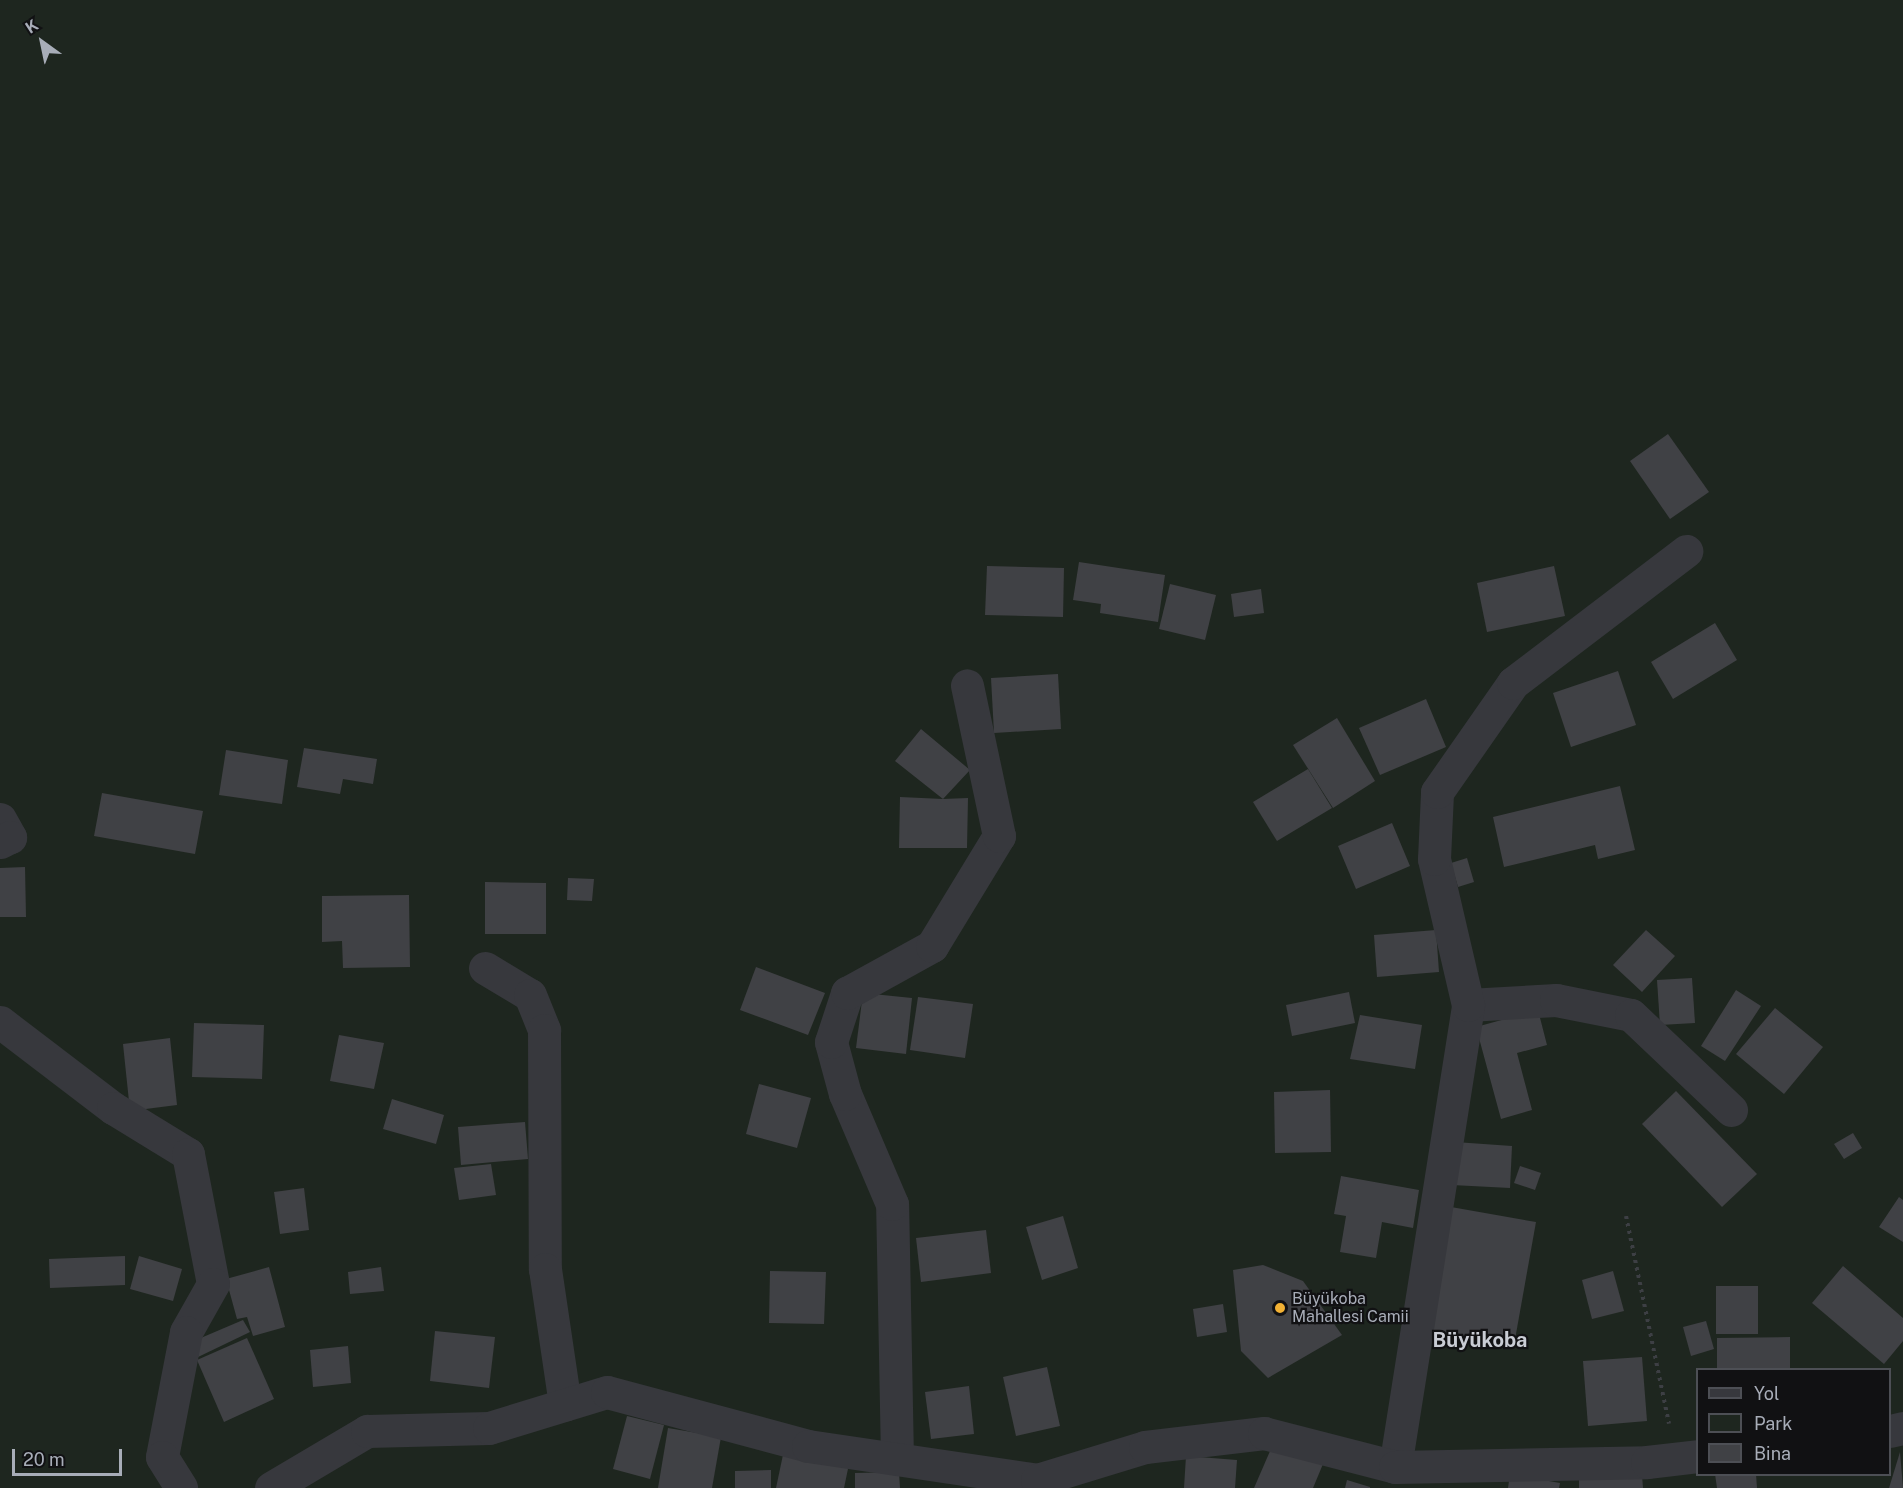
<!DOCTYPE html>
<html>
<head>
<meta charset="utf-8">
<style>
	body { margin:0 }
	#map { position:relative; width:1903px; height:1488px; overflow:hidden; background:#161618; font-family:"Public Sans",sans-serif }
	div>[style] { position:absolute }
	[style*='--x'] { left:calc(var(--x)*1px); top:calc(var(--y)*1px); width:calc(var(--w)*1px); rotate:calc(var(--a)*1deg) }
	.green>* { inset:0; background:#1e261f }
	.building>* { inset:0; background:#404145 }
	.path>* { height:4px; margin-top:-2px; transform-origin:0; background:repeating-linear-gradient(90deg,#3d3f44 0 3px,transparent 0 7.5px) }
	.street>* { height:33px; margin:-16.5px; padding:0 16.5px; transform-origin:16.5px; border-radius:16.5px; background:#37383d }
	.dots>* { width:16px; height:16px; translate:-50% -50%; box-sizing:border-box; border:3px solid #111113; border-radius:50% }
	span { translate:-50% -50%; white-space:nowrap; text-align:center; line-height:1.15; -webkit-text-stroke:4.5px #111113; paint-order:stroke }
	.poi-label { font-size:16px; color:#a8adb8 }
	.left { translate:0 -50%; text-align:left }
	.quarter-label { font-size:20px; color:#c9ccd4; font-weight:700 }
	.legend { position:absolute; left:1696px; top:1368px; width:195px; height:108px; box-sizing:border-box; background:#111113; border:2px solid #4d4f55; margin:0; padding:8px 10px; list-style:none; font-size:18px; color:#a8adb8 }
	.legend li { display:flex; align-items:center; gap:12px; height:30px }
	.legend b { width:30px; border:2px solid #4d4f55 }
	.north { position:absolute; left:12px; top:12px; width:60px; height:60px; -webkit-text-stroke:4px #111113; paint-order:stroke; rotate:327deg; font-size:16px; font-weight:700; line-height:24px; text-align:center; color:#a8adb8 }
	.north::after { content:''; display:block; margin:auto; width:21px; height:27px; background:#a8adb8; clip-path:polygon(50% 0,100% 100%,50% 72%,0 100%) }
	.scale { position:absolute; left:12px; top:1449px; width:110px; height:27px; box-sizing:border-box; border:3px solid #a8adb8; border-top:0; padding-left:8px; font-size:18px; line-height:21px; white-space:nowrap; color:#a8adb8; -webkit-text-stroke:4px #111113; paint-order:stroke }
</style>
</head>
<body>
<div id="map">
	<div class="green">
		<i style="clip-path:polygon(evenodd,0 0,1903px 0,1903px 1488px,0 1488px,0 0,1698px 1370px,1890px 1370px,1890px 1474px,1698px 1474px,1698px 1370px)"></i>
	</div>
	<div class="building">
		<i style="clip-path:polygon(1668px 434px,1709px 492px,1670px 519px,1630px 461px)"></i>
		<i style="clip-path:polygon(1079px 562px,1165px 575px,1158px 622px,1100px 613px,1101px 604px,1073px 600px)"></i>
		<i style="clip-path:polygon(987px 566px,1064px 568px,1063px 617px,985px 615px)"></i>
		<i style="clip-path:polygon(1554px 566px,1565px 616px,1487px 632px,1477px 583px)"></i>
		<i style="clip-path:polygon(1170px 584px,1216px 595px,1205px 640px,1159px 629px)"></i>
		<i style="clip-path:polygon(1261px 589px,1264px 613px,1234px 617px,1231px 594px)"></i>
		<i style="clip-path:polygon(1715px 623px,1737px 660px,1673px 699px,1651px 662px)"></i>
		<i style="clip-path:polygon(1618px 671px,1636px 725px,1571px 747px,1553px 693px)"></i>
		<i style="clip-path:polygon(1058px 674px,1061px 729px,994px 733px,991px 678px)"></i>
		<i style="clip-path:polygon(1426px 699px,1446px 747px,1380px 775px,1359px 728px)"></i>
		<i style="clip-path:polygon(1337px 718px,1375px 781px,1333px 808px,1293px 745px)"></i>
		<i style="clip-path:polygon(921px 729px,970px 770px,943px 799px,968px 798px,967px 848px,899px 848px,900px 797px,943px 799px,895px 761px)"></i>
		<i style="clip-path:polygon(304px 748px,377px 759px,373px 784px,343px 779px,340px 794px,297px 787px)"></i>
		<i style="clip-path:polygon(226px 750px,288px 760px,282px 804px,219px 795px)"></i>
		<i style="clip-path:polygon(1308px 769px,1332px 808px,1277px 841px,1253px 802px)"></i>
		<i style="clip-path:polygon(1620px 786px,1635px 850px,1598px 859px,1595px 845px,1504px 867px,1493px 817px)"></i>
		<i style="clip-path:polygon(102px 793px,203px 811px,195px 854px,94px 836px)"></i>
		<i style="clip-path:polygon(1392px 823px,1410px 866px,1356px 889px,1338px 846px)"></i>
		<i style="clip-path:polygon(1467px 858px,1474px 882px,1458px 887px,1451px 863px)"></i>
		<i style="clip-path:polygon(25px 867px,26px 917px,0 917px,0 868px)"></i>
		<i style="clip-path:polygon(568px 878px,594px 879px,592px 901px,567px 900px)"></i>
		<i style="clip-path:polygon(485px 882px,546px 883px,546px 934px,485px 934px)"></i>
		<i style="clip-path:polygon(409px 895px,410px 967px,343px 968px,342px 941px,322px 942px,322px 896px)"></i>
		<i style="clip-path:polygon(1436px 930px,1439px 972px,1377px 977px,1374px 935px)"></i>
		<i style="clip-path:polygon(1646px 930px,1675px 956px,1642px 992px,1613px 965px)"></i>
		<i style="clip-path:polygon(756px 967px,825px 993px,808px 1035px,740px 1010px)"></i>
		<i style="clip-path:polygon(1692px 978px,1695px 1023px,1660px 1025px,1657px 980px)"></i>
		<i style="clip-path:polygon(1736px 990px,1761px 1006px,1725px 1061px,1701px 1046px)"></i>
		<i style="clip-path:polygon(1349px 992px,1355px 1023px,1292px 1036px,1286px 1005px)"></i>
		<i style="clip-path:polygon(863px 993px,912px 998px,906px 1054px,856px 1048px)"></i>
		<i style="clip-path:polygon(918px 997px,973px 1004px,965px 1058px,910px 1050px)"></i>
		<i style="clip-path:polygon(1775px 1008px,1823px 1047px,1784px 1094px,1736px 1054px)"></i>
		<i style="clip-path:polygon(1538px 1010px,1547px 1045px,1517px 1053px,1532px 1110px,1501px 1119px,1476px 1027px)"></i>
		<i style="clip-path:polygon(1360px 1015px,1422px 1025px,1415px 1069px,1350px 1059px)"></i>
		<i style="clip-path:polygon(194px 1023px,264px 1025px,262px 1079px,192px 1077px)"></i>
		<i style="clip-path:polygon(339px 1035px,384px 1043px,374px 1089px,330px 1081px)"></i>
		<i style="clip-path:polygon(170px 1038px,177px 1105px,130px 1111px,123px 1044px)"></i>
		<i style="clip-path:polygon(759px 1084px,811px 1098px,797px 1148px,746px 1134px)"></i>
		<i style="clip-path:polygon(1330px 1090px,1331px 1152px,1275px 1153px,1274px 1092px)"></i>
		<i style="clip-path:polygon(1676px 1091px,1757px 1174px,1722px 1207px,1642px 1124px)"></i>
		<i style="clip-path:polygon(392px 1099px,444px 1115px,436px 1144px,383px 1129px)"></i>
		<i style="clip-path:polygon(525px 1122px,528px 1159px,461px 1165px,458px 1127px)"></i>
		<i style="clip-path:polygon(1853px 1133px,1862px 1148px,1844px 1159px,1834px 1144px)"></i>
		<i style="clip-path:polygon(1455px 1142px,1512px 1146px,1510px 1188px,1452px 1185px)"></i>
		<i style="clip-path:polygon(491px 1164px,496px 1195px,459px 1200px,454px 1168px)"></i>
		<i style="clip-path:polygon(1520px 1166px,1541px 1173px,1535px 1190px,1514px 1183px)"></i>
		<i style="clip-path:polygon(1341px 1176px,1419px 1190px,1413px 1228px,1382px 1222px,1376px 1258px,1340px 1252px,1346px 1216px,1334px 1214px)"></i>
		<i style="clip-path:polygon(304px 1188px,309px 1230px,280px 1234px,274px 1192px)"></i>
		<i style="clip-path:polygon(1899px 1197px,1903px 1200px,1903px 1242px,1879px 1227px)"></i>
		<i style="clip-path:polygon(1451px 1207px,1536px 1222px,1514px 1345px,1429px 1330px)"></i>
		<i style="clip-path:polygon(1063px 1216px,1078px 1268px,1042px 1280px,1026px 1227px)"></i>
		<i style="clip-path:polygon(986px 1230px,991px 1273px,921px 1282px,916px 1238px)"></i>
		<i style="clip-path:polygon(125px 1256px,125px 1285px,50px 1288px,49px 1259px)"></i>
		<i style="clip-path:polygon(139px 1256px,182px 1269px,173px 1301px,130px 1289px)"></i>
		<i style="clip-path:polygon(1263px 1265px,1303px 1281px,1342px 1335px,1268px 1378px,1241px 1351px,1233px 1270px)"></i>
		<i style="clip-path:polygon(1843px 1266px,1903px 1318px,1903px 1341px,1884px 1364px,1812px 1303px)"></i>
		<i style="clip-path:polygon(269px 1267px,285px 1327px,253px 1336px,247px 1317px,237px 1319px,226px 1279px)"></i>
		<i style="clip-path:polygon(381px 1267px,384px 1291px,350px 1294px,348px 1272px)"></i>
		<i style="clip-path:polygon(770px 1271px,826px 1272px,824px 1324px,769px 1323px)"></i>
		<i style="clip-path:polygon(1613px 1271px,1624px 1311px,1592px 1319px,1582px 1280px)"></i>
		<i style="clip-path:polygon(1716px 1286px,1758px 1286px,1758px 1334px,1716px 1334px)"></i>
		<i style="clip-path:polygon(1223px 1304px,1227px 1332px,1197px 1337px,1193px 1309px)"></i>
		<i style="clip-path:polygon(243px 1320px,250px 1332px,196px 1358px,189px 1343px)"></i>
		<i style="clip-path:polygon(1706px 1321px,1714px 1349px,1691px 1356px,1683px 1327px)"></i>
		<i style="clip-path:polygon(435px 1331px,495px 1337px,489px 1388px,430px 1381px)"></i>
		<i style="clip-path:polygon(1790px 1337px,1790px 1370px,1717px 1370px,1717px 1338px)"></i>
		<i style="clip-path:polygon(247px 1338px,274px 1399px,224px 1422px,197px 1360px)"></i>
		<i style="clip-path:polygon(348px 1346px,351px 1383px,313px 1387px,310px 1350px)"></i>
		<i style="clip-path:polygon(1642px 1357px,1647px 1421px,1588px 1426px,1583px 1361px)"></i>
		<i style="clip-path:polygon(1047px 1367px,1060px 1426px,1016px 1436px,1003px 1377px)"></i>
		<i style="clip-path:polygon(969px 1386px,974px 1434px,931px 1439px,925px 1392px)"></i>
		<i style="clip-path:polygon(627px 1416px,664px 1425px,650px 1479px,613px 1469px)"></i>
		<i style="clip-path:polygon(668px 1428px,721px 1437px,712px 1488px,658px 1488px)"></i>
		<i style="clip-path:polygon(1274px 1442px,1323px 1464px,1313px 1488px,1254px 1488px)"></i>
		<i style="clip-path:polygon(784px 1450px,849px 1464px,844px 1488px,776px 1488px)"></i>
		<i style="clip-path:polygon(1900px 1452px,1903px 1488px,1889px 1488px)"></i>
		<i style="clip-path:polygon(1186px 1456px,1237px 1460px,1235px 1488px,1184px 1488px)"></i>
		<i style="clip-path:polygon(771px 1470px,771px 1488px,735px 1488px,735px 1471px)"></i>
		<i style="clip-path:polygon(899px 1472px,900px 1488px,855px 1488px,855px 1473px)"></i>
		<i style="clip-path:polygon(1510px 1474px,1560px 1483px,1559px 1488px,1508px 1488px)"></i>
		<i style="clip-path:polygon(1715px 1474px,1756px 1474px,1757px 1488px,1717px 1488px)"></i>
		<i style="clip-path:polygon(1642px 1475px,1643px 1488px,1579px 1488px,1579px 1478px)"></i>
		<i style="clip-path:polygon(1347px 1480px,1370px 1487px,1370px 1488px,1345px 1488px)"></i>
	</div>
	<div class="path">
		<i style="--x:1626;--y:1216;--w:212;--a:78.3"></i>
	</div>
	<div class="street">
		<i style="--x:0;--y:819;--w:21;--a:61"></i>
		<i style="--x:10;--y:837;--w:11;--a:153"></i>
		<i style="--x:485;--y:968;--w:52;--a:31"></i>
		<i style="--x:530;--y:995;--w:38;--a:68"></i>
		<i style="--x:544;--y:1030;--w:239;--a:89.8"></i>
		<i style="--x:545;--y:1269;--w:137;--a:81.6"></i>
		<i style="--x:1468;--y:1005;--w:88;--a:-3.3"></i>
		<i style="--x:1556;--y:1000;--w:76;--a:11.3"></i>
		<i style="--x:1631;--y:1015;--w:138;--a:43.5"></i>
		<i style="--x:0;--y:1022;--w:142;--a:37.3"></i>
		<i style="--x:113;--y:1108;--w:88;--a:31.5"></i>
		<i style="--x:188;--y:1154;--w:132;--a:79.1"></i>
		<i style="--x:213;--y:1284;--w:55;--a:119.4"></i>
		<i style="--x:186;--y:1332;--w:127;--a:100.9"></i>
		<i style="--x:162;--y:1457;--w:36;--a:58"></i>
		<i style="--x:1890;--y:1431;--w:13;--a:-13"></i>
		<i style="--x:897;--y:1459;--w:255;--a:-91.1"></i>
		<i style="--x:892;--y:1204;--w:120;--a:-113.1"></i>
		<i style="--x:845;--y:1094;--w:54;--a:-105.1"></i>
		<i style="--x:831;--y:1042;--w:52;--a:-71.9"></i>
		<i style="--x:847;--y:993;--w:97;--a:-28.9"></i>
		<i style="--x:932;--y:946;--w:129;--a:-58.7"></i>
		<i style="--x:999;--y:836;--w:154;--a:-102"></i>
		<i style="--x:1395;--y:1467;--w:468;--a:-81"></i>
		<i style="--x:1468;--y:1005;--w:150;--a:-103.1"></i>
		<i style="--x:1434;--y:859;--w:67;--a:-87.4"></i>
		<i style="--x:1437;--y:792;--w:133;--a:-55.1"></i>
		<i style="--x:1513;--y:683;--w:218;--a:-37.3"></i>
		<i style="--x:271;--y:1488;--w:112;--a:-30.7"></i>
		<i style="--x:367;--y:1431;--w:122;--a:-1.4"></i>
		<i style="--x:489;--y:1428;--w:123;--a:-17"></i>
		<i style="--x:607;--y:1392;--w:208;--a:15"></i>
		<i style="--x:808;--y:1446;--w:232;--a:8.4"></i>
		<i style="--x:1037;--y:1480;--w:113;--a:-17"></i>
		<i style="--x:1145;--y:1447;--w:120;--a:-6.7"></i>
		<i style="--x:1264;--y:1433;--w:135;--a:14.5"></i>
		<i style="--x:1395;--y:1467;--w:252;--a:-1.1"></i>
		<i style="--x:1647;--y:1462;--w:51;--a:-6.7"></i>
	</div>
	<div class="dots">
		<i style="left:1280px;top:1308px;background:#f2b134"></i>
	</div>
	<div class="poi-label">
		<span class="left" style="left:1292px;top:1308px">Büyükoba<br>Mahallesi Camii</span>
	</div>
	<div class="quarter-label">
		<span style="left:1480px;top:1340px">Büyükoba</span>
	</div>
	<ul class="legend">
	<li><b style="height:8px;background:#37383d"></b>Yol</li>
	<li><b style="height:16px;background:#1e261f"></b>Park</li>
	<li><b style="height:16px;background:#404145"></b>Bina</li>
	</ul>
	<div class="north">K</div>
	<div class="scale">20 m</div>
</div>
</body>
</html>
